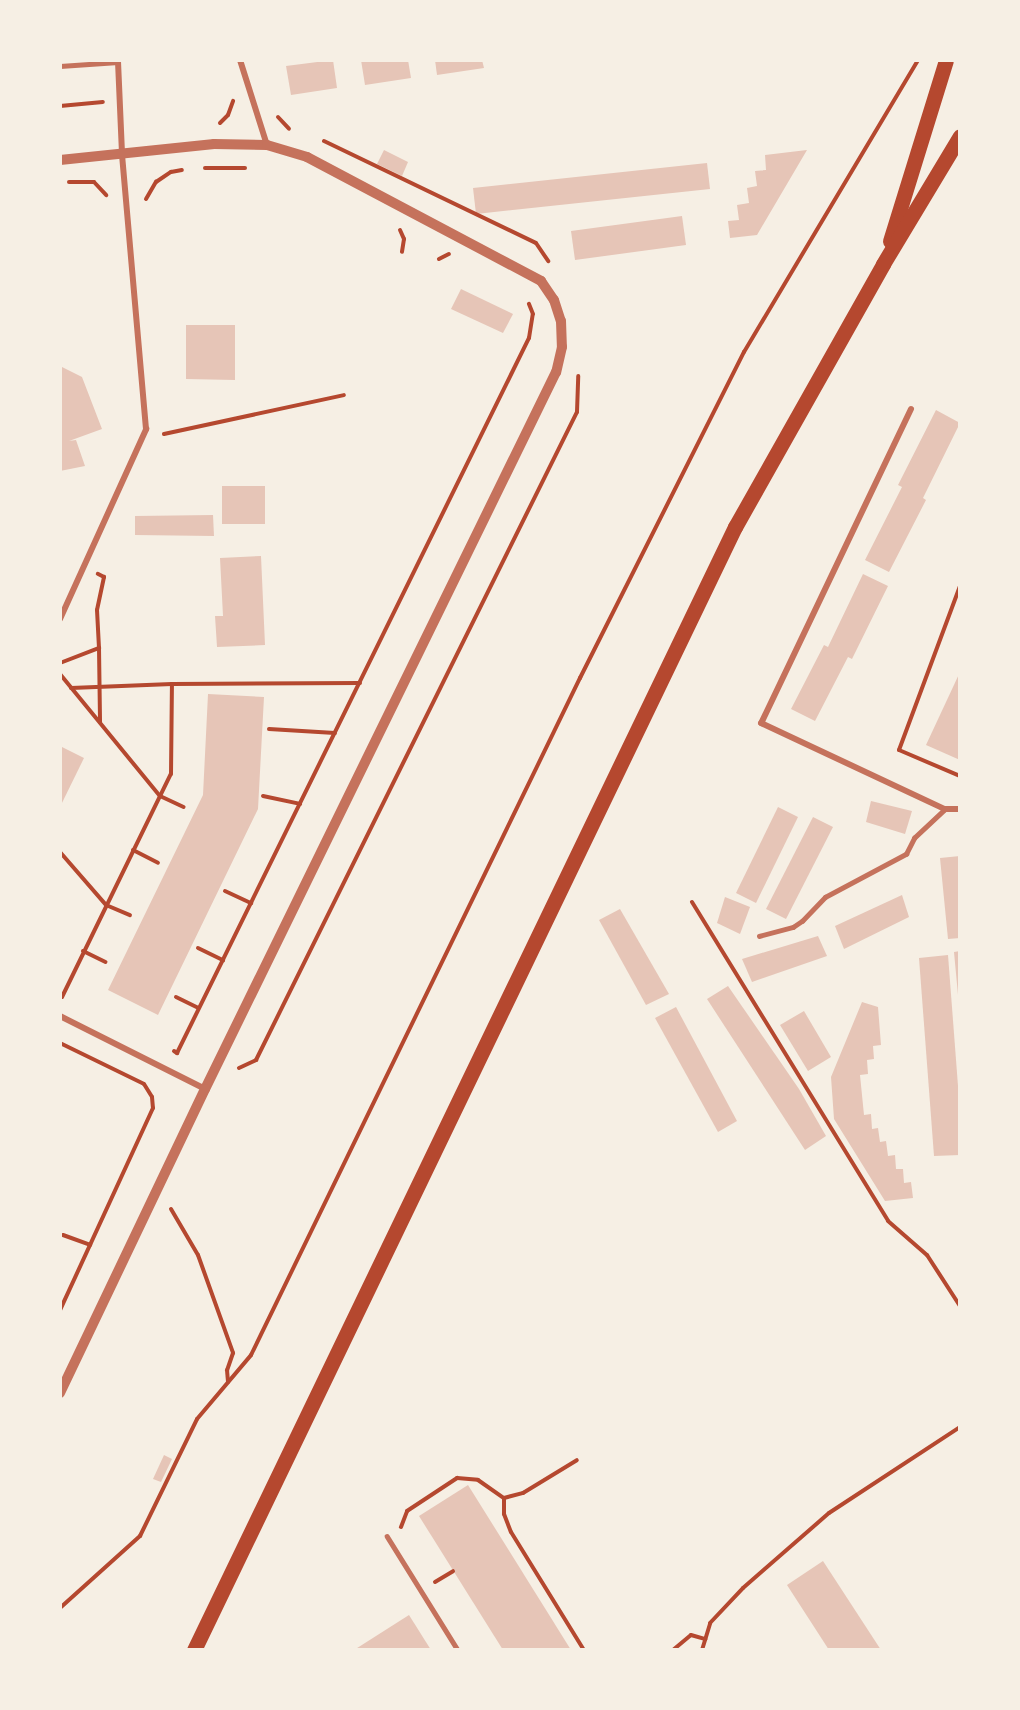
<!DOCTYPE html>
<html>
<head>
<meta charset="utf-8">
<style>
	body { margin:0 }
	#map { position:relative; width:1020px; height:1710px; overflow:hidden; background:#f6efe4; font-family:Rubik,sans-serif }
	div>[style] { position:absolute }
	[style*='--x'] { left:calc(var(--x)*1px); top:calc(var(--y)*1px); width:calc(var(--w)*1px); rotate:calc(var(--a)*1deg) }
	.building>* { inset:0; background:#e6c5b7 }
	.path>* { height:4px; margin:-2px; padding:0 2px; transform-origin:2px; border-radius:2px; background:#b5482f }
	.service>* { height:4.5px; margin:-2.25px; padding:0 2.25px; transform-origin:2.25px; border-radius:2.25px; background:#c5725c }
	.minor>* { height:6px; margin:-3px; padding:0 3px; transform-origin:3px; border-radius:3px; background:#c5725c }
	.tertiary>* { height:10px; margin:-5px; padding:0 5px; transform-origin:5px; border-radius:5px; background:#c5725c }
	.primary>* { height:15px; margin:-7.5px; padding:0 7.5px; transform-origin:7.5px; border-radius:7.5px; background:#b5482f }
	span { translate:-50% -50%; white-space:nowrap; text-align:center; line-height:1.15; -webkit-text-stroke:5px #f6efe4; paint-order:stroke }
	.frame { position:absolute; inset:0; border:62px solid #f6efe4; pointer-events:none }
</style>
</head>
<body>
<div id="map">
	<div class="building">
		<i style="clip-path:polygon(333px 60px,337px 88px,291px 95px,286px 66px)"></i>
		<i style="clip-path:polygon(361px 60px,408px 60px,411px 78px,365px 85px)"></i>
		<i style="clip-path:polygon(435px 60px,482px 60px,484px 68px,437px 75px)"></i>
		<i style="clip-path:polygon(384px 150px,408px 162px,402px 176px,377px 164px)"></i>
		<i style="clip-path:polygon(807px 150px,757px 235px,730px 238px,728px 221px,739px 220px,737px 205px,749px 203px,747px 188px,757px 186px,755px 171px,766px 170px,765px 155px)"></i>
		<i style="clip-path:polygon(707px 163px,710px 189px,476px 214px,473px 188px)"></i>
		<i style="clip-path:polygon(682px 216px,686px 245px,575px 260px,571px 231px)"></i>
		<i style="clip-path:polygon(461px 289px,513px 314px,503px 333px,451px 309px)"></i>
		<i style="clip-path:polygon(186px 325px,235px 325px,235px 380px,186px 379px)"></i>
		<i style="clip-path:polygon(60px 366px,82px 377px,102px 429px,69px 441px,76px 440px,85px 466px,60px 471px)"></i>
		<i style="clip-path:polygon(936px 410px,960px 423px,923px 498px,926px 500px,889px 572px,865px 560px,902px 487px,898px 485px)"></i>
		<i style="clip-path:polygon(222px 486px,265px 486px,265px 524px,222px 524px)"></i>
		<i style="clip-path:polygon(213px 515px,214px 536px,135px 535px,135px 516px)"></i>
		<i style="clip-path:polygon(261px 556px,265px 645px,217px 647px,215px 616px,223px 616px,220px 558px)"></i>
		<i style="clip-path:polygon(863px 574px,888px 586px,852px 659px,848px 657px,815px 721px,791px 709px,824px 645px,828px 647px)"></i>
		<i style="clip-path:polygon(960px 672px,960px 760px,926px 745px)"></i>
		<i style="clip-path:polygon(208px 694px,264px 697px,258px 809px,158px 1015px,108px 990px,203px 795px)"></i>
		<i style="clip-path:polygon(60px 746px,84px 758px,60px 807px)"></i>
		<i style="clip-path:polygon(871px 801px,912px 811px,905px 834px,866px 822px)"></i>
		<i style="clip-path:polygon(778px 807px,798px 817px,756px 903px,736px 893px)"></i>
		<i style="clip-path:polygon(813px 817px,833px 827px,786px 919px,766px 909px)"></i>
		<i style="clip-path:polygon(960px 856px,960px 938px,948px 939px,940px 858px)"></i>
		<i style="clip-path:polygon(902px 895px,909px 917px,844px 949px,835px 926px)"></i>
		<i style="clip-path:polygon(725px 897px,750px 907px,740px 934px,717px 923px)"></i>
		<i style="clip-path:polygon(620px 909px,669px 994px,646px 1005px,599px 920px)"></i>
		<i style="clip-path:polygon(818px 936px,827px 956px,752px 982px,742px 959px)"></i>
		<i style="clip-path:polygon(960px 951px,960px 995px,958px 995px,954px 952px)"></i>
		<i style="clip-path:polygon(948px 955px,960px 1112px,960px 1155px,934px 1156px,919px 958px)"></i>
		<i style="clip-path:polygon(728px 986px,799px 1089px,826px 1136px,805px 1150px,707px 999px)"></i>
		<i style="clip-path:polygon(862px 1002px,878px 1007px,881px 1045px,873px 1046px,874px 1059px,867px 1060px,868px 1074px,860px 1075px,864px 1115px,871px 1114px,872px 1129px,878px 1128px,880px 1142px,886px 1141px,888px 1156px,895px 1155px,896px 1169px,903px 1169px,904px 1183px,911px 1182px,913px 1198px,885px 1201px,834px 1119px,831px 1077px)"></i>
		<i style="clip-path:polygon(676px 1007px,737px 1121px,718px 1132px,655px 1018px)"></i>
		<i style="clip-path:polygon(804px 1011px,831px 1057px,808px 1071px,780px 1025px)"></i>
		<i style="clip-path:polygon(164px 1455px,172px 1459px,161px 1482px,153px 1479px)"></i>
		<i style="clip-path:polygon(468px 1485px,571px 1650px,503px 1650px,419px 1516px)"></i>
		<i style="clip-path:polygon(823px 1561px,881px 1650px,829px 1650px,787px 1585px)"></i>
		<i style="clip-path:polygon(409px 1615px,431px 1650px,354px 1650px)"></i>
	</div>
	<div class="path">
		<i style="--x:60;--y:106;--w:43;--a:-5.3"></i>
		<i style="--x:278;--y:117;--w:16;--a:47"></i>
		<i style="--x:220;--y:123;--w:11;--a:-45"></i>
		<i style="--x:228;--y:115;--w:15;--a:-70"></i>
		<i style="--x:324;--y:141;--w:235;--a:25.7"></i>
		<i style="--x:536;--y:243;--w:22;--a:56"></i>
		<i style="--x:205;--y:168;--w:40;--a:0"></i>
		<i style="--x:69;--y:182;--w:25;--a:0"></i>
		<i style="--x:94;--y:182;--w:18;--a:47"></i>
		<i style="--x:146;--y:199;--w:20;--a:-60"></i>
		<i style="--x:156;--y:182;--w:18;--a:-34"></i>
		<i style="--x:171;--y:172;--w:11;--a:-10"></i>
		<i style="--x:400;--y:230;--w:10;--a:66"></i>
		<i style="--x:404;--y:239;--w:13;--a:99"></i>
		<i style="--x:439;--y:259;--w:11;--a:-27"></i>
		<i style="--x:164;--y:434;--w:184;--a:-12.2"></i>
		<i style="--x:960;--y:586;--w:175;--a:110.4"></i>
		<i style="--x:899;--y:750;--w:66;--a:23.1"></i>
		<i style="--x:99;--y:648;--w:74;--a:89.2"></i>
		<i style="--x:60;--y:663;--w:42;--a:-21"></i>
		<i style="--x:99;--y:648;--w:38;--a:-93"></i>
		<i style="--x:97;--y:610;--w:34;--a:-78"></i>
		<i style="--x:104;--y:577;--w:7;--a:-153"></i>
		<i style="--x:60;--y:674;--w:158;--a:50.7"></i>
		<i style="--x:160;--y:796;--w:26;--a:25"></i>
		<i style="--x:71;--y:688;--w:101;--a:-2.3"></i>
		<i style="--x:269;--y:729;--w:66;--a:3.5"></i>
		<i style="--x:263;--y:796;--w:38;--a:12"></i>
		<i style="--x:133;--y:850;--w:28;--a:27"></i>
		<i style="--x:60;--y:852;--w:70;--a:49"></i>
		<i style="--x:106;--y:905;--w:26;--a:23"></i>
		<i style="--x:225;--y:891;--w:29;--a:25"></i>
		<i style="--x:692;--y:902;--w:374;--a:58.4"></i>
		<i style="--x:888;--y:1221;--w:52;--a:41.1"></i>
		<i style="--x:927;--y:1255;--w:61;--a:57.1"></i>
		<i style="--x:198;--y:948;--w:28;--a:26"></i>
		<i style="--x:83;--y:951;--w:25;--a:26"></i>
		<i style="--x:62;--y:997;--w:248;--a:-64"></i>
		<i style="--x:171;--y:774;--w:90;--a:-89.4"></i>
		<i style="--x:172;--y:684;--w:188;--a:-0.3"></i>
		<i style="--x:176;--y:997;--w:25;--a:26"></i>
		<i style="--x:60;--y:1043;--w:93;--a:26"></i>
		<i style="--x:144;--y:1084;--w:15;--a:58"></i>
		<i style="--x:152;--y:1097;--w:11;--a:85"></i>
		<i style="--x:153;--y:1108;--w:222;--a:114.7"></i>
		<i style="--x:174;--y:1051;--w:4;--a:34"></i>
		<i style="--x:177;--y:1053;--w:797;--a:-63.79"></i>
		<i style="--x:529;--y:338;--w:24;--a:-81"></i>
		<i style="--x:533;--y:314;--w:11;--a:-112"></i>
		<i style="--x:239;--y:1068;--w:19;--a:-25"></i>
		<i style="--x:256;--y:1060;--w:723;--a:-63.65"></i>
		<i style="--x:577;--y:412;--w:36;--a:-88"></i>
		<i style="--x:171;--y:1209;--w:53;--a:59.6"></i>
		<i style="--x:198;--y:1255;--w:104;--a:70.3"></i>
		<i style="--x:233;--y:1353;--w:18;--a:109"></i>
		<i style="--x:227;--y:1370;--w:12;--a:85"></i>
		<i style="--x:63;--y:1235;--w:29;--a:20"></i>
		<i style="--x:504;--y:1498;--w:16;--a:90"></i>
		<i style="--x:504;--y:1514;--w:19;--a:69"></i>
		<i style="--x:511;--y:1532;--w:139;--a:58.3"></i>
		<i style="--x:401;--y:1527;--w:17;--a:-69"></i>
		<i style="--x:407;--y:1511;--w:60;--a:-33.4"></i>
		<i style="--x:457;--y:1478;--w:21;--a:5"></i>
		<i style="--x:478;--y:1480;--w:32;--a:35"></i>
		<i style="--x:504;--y:1498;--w:20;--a:-15"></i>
		<i style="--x:523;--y:1493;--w:63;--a:-31.4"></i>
		<i style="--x:435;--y:1582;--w:21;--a:-31"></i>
		<i style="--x:60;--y:1608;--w:108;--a:-42"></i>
		<i style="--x:140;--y:1536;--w:130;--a:-64"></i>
		<i style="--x:197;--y:1419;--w:84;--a:-49.8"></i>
		<i style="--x:251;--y:1355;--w:753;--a:-64.08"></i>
		<i style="--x:580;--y:678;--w:365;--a:-63.3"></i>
		<i style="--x:744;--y:352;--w:340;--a:-59.2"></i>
		<i style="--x:673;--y:1650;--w:23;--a:-40"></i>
		<i style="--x:691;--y:1635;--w:15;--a:16"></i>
		<i style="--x:702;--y:1650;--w:28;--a:-73"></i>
		<i style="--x:710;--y:1623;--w:48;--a:-46.7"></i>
		<i style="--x:743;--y:1588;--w:114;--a:-41.1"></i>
		<i style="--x:829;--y:1513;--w:157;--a:-33.3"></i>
	</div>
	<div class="service">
		<i style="--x:60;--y:66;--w:58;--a:-3.9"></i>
		<i style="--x:759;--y:936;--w:35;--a:-15"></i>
		<i style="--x:793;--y:927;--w:11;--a:-34"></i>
		<i style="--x:802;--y:921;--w:33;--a:-46"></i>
		<i style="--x:825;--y:897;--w:92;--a:-28"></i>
		<i style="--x:906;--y:854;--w:18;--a:-63"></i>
		<i style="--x:914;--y:838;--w:42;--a:-43.1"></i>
		<i style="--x:387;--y:1536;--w:134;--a:58.1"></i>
	</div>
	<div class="minor">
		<i style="--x:240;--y:60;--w:89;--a:72.4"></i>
		<i style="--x:911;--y:409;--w:348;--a:115.5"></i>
		<i style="--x:761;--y:723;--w:203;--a:25.1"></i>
		<i style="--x:945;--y:809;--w:15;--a:0"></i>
		<i style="--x:60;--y:619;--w:209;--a:-65.6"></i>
		<i style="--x:146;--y:429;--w:277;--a:-95"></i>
		<i style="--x:122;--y:153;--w:93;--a:-92.5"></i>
		<i style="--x:60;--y:1016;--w:162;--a:26.7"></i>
	</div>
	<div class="tertiary">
		<i style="--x:60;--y:160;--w:155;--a:-5.9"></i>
		<i style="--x:214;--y:144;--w:53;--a:1.1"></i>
		<i style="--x:267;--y:145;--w:42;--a:16.7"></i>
		<i style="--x:307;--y:157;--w:265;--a:27.9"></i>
		<i style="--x:541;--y:281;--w:23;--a:56"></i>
		<i style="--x:554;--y:300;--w:22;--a:72"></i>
		<i style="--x:561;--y:321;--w:26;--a:88"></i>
		<i style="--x:562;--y:347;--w:26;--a:103"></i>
		<i style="--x:556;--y:372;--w:798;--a:116.08"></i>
		<i style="--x:205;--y:1089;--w:337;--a:115.5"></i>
	</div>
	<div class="primary">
		<i style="--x:890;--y:241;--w:189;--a:-72.8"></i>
		<i style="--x:194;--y:1650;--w:1247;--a:-64.28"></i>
		<i style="--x:735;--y:527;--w:302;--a:-60.6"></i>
		<i style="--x:883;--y:264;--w:149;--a:-59"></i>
	</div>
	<div class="frame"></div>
</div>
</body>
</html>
